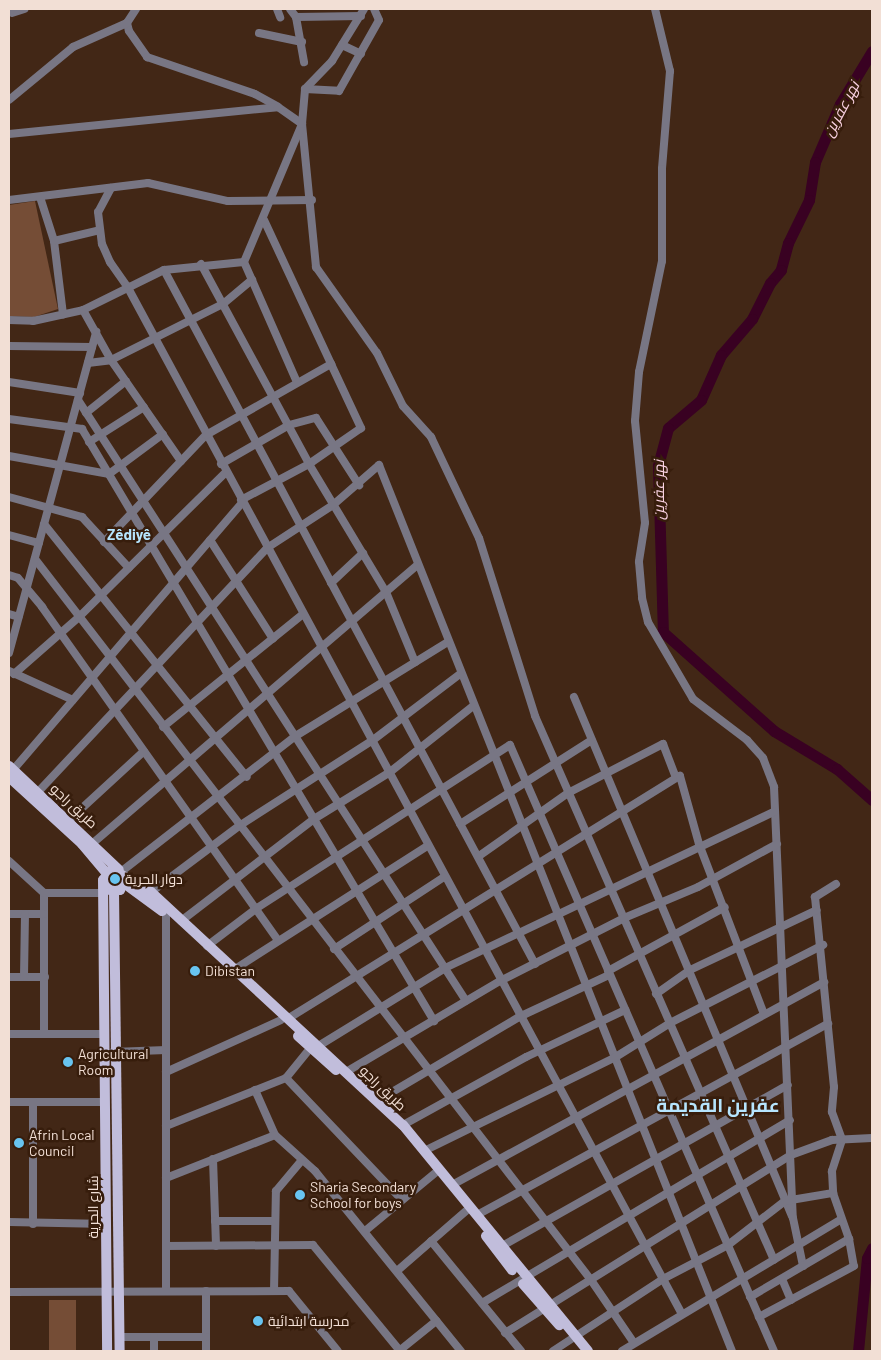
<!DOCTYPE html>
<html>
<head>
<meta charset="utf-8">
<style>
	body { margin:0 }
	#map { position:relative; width:881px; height:1360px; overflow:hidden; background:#422716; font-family:Barlow,Cairo,sans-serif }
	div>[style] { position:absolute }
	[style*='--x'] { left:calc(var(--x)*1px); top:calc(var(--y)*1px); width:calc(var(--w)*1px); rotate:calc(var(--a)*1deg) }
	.green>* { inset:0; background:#754d36 }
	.river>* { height:11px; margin:-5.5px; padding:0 5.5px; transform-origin:5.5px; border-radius:5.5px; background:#390122 }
	.minor>* { height:8px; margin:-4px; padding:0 4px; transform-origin:4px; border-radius:4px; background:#787684 }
	.major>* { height:10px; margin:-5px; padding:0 5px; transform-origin:5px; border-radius:5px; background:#c1bddb }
	.dots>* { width:14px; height:14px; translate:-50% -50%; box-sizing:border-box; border:2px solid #371d0c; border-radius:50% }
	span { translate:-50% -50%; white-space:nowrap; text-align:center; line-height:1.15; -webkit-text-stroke:5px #371d0c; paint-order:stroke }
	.street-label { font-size:14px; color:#f2dfd5 }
	.poi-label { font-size:14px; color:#f2dfd5 }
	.left { translate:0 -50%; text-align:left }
	.water-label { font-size:15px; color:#fad2e2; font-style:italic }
	.neighbourhood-label { font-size:15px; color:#b6e5fe; font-weight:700 }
	.district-label { font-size:19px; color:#b6e5fe; font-weight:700 }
	.frame { position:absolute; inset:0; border:10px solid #f2dfd5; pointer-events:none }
</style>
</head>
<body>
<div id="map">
	<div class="green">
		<i style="clip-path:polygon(35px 201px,58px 309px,34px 317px,9px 316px,9px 205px)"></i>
		<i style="clip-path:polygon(49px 1300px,76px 1300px,76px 1351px,49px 1351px)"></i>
	</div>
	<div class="river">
		<i style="--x:872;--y:51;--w:62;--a:121.1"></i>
		<i style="--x:840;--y:104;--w:63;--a:113.3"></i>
		<i style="--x:815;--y:162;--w:38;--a:99"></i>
		<i style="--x:809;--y:200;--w:48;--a:116"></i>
		<i style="--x:788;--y:243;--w:28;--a:105"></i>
		<i style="--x:781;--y:270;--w:17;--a:130"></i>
		<i style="--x:770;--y:283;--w:40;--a:116.6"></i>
		<i style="--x:752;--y:319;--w:48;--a:130.7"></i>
		<i style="--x:721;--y:355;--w:49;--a:114"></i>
		<i style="--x:701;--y:400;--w:43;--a:139.7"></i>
		<i style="--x:668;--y:428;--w:39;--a:105"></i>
		<i style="--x:658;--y:466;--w:166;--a:88.3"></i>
		<i style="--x:663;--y:632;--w:149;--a:41.7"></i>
		<i style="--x:774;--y:731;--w:74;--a:31.1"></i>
		<i style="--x:837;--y:769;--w:47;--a:41.5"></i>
		<i style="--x:858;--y:1351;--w:93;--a:-84.5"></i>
		<i style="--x:867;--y:1258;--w:11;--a:-63"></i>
	</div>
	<div class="minor">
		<i style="--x:136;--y:9;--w:17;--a:123"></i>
		<i style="--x:127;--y:23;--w:8;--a:76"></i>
		<i style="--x:129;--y:31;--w:32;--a:55"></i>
		<i style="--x:147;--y:57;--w:114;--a:18.9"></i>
		<i style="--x:255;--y:94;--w:26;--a:29"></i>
		<i style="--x:277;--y:9;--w:9;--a:69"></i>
		<i style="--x:290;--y:9;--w:10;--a:53"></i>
		<i style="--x:296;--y:17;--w:65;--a:-0.9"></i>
		<i style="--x:655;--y:9;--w:64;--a:76.4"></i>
		<i style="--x:670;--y:71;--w:98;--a:94.7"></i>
		<i style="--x:662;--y:169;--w:92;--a:90"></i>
		<i style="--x:662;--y:261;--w:113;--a:101.7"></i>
		<i style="--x:639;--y:372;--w:49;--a:94.7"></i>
		<i style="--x:635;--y:421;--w:102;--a:84.4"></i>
		<i style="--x:645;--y:523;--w:39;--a:99"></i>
		<i style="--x:639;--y:562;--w:36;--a:85"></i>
		<i style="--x:642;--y:598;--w:25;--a:76"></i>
		<i style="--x:648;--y:622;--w:89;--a:59.7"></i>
		<i style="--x:693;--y:699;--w:68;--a:37.2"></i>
		<i style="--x:747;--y:740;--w:24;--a:48"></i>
		<i style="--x:763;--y:758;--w:31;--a:69"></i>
		<i style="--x:774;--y:787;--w:431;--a:87.5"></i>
		<i style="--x:793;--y:1218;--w:49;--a:78.2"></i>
		<i style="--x:12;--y:13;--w:13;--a:-18"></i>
		<i style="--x:296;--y:17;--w:46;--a:79.9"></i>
		<i style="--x:259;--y:33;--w:44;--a:11.8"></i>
		<i style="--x:342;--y:45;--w:21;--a:25"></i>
		<i style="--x:305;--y:89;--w:34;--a:3"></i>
		<i style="--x:339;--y:91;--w:81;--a:-60.6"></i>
		<i style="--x:379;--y:20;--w:12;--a:-114"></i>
		<i style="--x:9;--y:100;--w:83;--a:-39.6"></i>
		<i style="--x:73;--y:47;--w:59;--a:-24"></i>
		<i style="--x:9;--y:134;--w:270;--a:-5.7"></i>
		<i style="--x:278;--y:107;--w:29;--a:35"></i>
		<i style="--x:302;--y:124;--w:144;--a:84.4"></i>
		<i style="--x:316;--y:267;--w:105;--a:54.7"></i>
		<i style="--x:377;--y:353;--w:59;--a:63.9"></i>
		<i style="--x:403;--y:406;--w:42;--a:47.9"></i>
		<i style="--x:431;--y:437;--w:112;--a:64.6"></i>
		<i style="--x:479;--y:538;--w:187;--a:72.5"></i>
		<i style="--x:535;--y:716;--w:594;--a:66.28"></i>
		<i style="--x:111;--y:188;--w:27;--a:118"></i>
		<i style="--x:98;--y:212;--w:32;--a:83"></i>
		<i style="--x:102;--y:244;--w:20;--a:66"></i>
		<i style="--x:110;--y:262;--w:29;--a:55"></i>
		<i style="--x:127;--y:286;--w:1168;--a:61.64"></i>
		<i style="--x:40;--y:197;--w:46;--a:72.3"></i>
		<i style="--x:54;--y:241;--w:74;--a:83"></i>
		<i style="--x:9;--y:200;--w:140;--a:-7"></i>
		<i style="--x:148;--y:183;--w:82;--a:12.7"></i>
		<i style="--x:228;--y:201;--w:84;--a:-0.7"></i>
		<i style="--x:264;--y:220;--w:159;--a:65"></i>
		<i style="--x:54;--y:241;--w:47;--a:-13.4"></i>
		<i style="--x:244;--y:262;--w:150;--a:-67.2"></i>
		<i style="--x:302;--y:124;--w:35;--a:-85"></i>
		<i style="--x:305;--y:89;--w:39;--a:-46"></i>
		<i style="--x:332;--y:61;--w:61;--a:-58.4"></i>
		<i style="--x:244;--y:262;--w:129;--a:66.2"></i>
		<i style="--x:201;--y:264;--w:227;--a:61.6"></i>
		<i style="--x:309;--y:464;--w:149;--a:59"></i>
		<i style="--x:386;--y:592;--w:76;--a:67.5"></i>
		<i style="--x:164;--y:270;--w:787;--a:61.87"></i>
		<i style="--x:83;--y:310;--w:57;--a:60.8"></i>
		<i style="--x:111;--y:360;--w:123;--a:55.3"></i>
		<i style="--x:9;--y:320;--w:24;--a:2"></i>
		<i style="--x:33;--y:321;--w:51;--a:-12.4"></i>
		<i style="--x:83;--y:310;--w:90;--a:-26.3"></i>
		<i style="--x:164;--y:270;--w:80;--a:-5.7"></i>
		<i style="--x:9;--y:346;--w:83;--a:0.7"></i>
		<i style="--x:88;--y:363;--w:23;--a:-7"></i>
		<i style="--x:111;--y:360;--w:125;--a:-26.6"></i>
		<i style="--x:223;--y:304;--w:38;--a:-40"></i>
		<i style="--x:9;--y:382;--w:72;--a:8.8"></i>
		<i style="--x:78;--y:400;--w:715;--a:57.15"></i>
		<i style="--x:86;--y:413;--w:51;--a:-38.7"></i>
		<i style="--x:9;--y:419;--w:74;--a:7.8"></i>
		<i style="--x:82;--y:429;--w:689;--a:59.26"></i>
		<i style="--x:89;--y:442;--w:65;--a:-32.5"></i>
		<i style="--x:9;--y:456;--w:102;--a:10.2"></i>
		<i style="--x:109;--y:474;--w:67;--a:-36.5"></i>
		<i style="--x:221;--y:464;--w:78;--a:-29.8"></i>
		<i style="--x:289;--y:425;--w:28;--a:-15"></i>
		<i style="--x:316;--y:418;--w:80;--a:57.3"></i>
		<i style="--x:9;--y:497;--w:76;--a:15.3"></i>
		<i style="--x:82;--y:517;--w:69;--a:47.3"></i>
		<i style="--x:44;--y:524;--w:324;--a:51.3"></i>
		<i style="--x:9;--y:535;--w:31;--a:15"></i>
		<i style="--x:210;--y:540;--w:117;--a:57.5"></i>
		<i style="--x:104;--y:542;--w:148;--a:-46.4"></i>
		<i style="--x:206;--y:435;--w:144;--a:-29.6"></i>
		<i style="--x:331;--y:364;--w:71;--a:64.9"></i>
		<i style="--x:361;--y:428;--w:63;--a:145.3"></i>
		<i style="--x:309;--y:464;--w:77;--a:152.1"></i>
		<i style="--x:35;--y:559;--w:910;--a:52.36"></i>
		<i style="--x:591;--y:1280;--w:76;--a:55.7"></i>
		<i style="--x:9;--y:575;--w:9;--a:18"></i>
		<i style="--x:18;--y:578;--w:38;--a:50"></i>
		<i style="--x:42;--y:607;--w:408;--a:54.7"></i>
		<i style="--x:331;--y:583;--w:44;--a:-43.2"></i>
		<i style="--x:9;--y:614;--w:10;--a:17"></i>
		<i style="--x:9;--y:653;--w:333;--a:-74.8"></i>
		<i style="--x:9;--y:671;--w:70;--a:24.4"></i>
		<i style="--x:14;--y:674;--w:86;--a:-41.2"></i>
		<i style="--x:79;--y:617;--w:206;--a:-44.6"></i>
		<i style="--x:574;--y:697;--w:563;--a:67.22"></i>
		<i style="--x:163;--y:727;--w:179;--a:-38.9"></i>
		<i style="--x:13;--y:770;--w:352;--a:-49.4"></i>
		<i style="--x:38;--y:792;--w:335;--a:-46.8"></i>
		<i style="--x:267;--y:548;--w:79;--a:-33.1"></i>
		<i style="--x:333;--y:505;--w:61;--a:-41"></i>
		<i style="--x:379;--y:465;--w:954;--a:68.28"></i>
		<i style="--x:68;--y:821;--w:103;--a:-42.6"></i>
		<i style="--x:460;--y:824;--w:156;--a:-32.5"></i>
		<i style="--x:93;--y:843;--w:426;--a:-40.6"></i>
		<i style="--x:479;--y:856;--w:109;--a:-35.3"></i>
		<i style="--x:568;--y:793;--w:107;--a:-27.3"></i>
		<i style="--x:663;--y:744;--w:36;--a:69"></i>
		<i style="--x:9;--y:861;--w:47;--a:42.4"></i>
		<i style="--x:44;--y:893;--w:141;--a:90"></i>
		<i style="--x:122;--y:871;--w:218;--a:-37.9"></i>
		<i style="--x:294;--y:737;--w:181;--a:-31.7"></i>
		<i style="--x:836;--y:884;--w:25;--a:148"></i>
		<i style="--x:815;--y:897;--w:191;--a:84.3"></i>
		<i style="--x:834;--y:1087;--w:25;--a:95"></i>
		<i style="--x:832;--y:1112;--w:30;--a:70"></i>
		<i style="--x:842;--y:1140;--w:33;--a:108"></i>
		<i style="--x:832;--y:1171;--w:22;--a:87"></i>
		<i style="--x:833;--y:1193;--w:49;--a:70.8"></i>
		<i style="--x:151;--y:892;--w:110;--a:-36.9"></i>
		<i style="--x:239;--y:826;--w:159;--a:-32.7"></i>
		<i style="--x:373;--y:740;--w:109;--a:-37.2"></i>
		<i style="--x:44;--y:893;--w:60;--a:0"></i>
		<i style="--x:9;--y:914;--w:35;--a:0"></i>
		<i style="--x:181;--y:921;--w:168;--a:-37.5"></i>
		<i style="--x:314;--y:819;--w:89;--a:-31.7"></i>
		<i style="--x:390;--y:772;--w:106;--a:-38.5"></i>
		<i style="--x:207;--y:946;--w:63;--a:-37.2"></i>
		<i style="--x:257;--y:908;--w:301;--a:-32.8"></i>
		<i style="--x:510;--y:745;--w:661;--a:66.46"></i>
		<i style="--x:334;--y:949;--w:131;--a:-33.2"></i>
		<i style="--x:235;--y:969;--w:228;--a:-32.6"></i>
		<i style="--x:608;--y:971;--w:133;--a:-28.7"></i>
		<i style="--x:9;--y:977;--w:36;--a:0"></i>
		<i style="--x:24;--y:977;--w:63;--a:-89.1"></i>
		<i style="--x:656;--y:994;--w:42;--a:-35.2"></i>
		<i style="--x:690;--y:970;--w:140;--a:-25.3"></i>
		<i style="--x:289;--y:1018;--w:460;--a:-31.8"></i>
		<i style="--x:680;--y:776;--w:71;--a:74.4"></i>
		<i style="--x:699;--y:844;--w:182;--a:69.1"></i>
		<i style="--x:9;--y:1034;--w:95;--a:0"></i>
		<i style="--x:320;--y:1045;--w:147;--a:-31.6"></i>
		<i style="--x:445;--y:968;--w:365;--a:-25.4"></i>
		<i style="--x:113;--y:1052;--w:53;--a:-2.2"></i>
		<i style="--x:166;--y:1072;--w:126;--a:-24.3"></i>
		<i style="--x:346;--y:1072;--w:179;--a:-30.6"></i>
		<i style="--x:500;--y:981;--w:139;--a:-26.9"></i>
		<i style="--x:624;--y:918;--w:80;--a:-22.7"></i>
		<i style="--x:698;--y:887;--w:90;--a:-28.6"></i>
		<i style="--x:286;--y:1078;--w:168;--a:46.4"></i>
		<i style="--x:255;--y:1090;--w:49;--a:66"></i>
		<i style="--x:275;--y:1135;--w:54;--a:42"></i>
		<i style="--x:315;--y:1171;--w:232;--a:51"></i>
		<i style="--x:377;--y:1101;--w:165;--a:-30.6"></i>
		<i style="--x:519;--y:1017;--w:99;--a:-25"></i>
		<i style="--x:9;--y:1102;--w:96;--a:0"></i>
		<i style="--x:33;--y:1102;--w:122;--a:90"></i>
		<i style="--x:403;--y:1125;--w:141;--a:-28.9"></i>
		<i style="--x:526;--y:1057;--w:110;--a:-25.4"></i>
		<i style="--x:166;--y:1126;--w:129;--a:-21.8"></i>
		<i style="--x:286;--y:1078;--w:40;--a:-51"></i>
		<i style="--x:424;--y:1151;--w:212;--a:-26.1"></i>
		<i style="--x:614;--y:1058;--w:66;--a:-32"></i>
		<i style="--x:670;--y:1023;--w:172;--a:-27"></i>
		<i style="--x:213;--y:1159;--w:87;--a:88"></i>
		<i style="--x:166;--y:1178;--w:117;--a:-21.5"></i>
		<i style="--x:452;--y:1185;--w:424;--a:-28.6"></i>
		<i style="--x:477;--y:1215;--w:400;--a:-28.6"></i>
		<i style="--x:215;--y:1221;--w:60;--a:0"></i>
		<i style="--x:9;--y:1222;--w:98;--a:1.2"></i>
		<i style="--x:365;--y:1231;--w:91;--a:-39.6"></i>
		<i style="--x:431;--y:1241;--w:142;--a:50.7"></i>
		<i style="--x:166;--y:1246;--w:147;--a:-0.4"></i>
		<i style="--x:313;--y:1245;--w:137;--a:50.6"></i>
		<i style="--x:502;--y:1246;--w:328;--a:-29.4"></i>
		<i style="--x:397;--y:1271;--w:91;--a:-41"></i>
		<i style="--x:782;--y:1279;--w:23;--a:67"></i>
		<i style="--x:166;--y:1291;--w:376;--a:-90"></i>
		<i style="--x:206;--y:1291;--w:60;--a:90"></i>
		<i style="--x:274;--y:1291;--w:100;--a:-88.9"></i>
		<i style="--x:276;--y:1191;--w:40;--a:-50"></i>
		<i style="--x:9;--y:1292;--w:280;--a:-0.2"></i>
		<i style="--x:289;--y:1291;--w:77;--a:50.8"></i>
		<i style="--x:750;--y:1297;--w:115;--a:-30.4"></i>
		<i style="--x:849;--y:1239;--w:27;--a:80"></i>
		<i style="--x:854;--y:1266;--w:108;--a:151.8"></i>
		<i style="--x:482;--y:1303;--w:358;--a:-30.7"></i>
		<i style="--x:505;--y:1333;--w:337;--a:-31.9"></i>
		<i style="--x:791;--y:1155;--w:44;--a:-20.1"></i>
		<i style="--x:832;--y:1140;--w:40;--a:-2.9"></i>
		<i style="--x:120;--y:1337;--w:86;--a:0"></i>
		<i style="--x:154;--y:1351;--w:14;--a:-90"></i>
		<i style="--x:399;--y:1351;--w:48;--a:-39"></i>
		<i style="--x:553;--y:1351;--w:131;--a:-33.2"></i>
		<i style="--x:663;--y:1279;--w:73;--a:-27.6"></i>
		<i style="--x:728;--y:1245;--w:72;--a:-37.7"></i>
		<i style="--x:785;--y:1201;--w:49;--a:-9.5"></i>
		<i style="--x:622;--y:1351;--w:254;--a:-31"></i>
	</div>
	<div class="major">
		<i style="--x:9;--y:766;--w:151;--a:43.4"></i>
		<i style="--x:9;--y:777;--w:99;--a:42.5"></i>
		<i style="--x:82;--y:844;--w:38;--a:50"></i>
		<i style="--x:125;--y:877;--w:30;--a:30"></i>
		<i style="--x:151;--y:892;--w:343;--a:42.8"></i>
		<i style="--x:403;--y:1125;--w:292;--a:50.7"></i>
		<i style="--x:104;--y:883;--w:9;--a:49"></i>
		<i style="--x:110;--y:890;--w:10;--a:0"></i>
		<i style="--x:120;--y:890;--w:14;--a:-69"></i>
		<i style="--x:125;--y:877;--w:15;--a:-148"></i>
		<i style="--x:112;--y:869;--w:14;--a:129"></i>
		<i style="--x:103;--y:880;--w:471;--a:89.5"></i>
		<i style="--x:125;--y:884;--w:46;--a:36.1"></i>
		<i style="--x:114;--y:891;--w:460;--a:89.3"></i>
		<i style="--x:298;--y:1036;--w:51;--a:41.8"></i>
		<i style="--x:486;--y:1236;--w:43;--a:52.6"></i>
		<i style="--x:523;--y:1284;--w:55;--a:48.7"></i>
	</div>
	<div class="dots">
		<i style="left:115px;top:879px;background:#68c4f0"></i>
		<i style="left:195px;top:971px;background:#68c4f0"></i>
		<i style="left:68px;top:1062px;background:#68c4f0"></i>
		<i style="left:19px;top:1143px;background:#68c4f0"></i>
		<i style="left:300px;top:1195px;background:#68c4f0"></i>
		<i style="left:258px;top:1321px;background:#68c4f0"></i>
	</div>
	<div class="street-label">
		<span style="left:74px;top:806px;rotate:43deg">طريق راجو</span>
		<span style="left:383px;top:1088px;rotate:44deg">طريق راجو</span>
		<span style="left:93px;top:1207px;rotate:-90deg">شارع الحرية</span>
	</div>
	<div class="poi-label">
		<span class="left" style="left:125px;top:879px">دوار الحرية</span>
		<span class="left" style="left:205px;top:971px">Dibistan</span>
		<span class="left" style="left:78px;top:1062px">Agricultural<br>Room</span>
		<span class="left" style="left:29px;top:1143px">Afrin Local<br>Council</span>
		<span class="left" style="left:310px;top:1195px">Sharia Secondary<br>School for boys</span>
		<span class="left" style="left:268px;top:1321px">مدرسة ابتدائية</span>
	</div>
	<div class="water-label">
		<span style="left:841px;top:109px;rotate:-62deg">نهر عفرين</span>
		<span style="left:659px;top:490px;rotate:-90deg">نهر عفرين</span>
	</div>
	<div class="neighbourhood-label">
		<span style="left:129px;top:535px">Zêdiyê</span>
	</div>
	<div class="district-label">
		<span style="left:718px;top:1105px">عفرين القديمة</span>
	</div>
	<div class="frame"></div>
</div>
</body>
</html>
